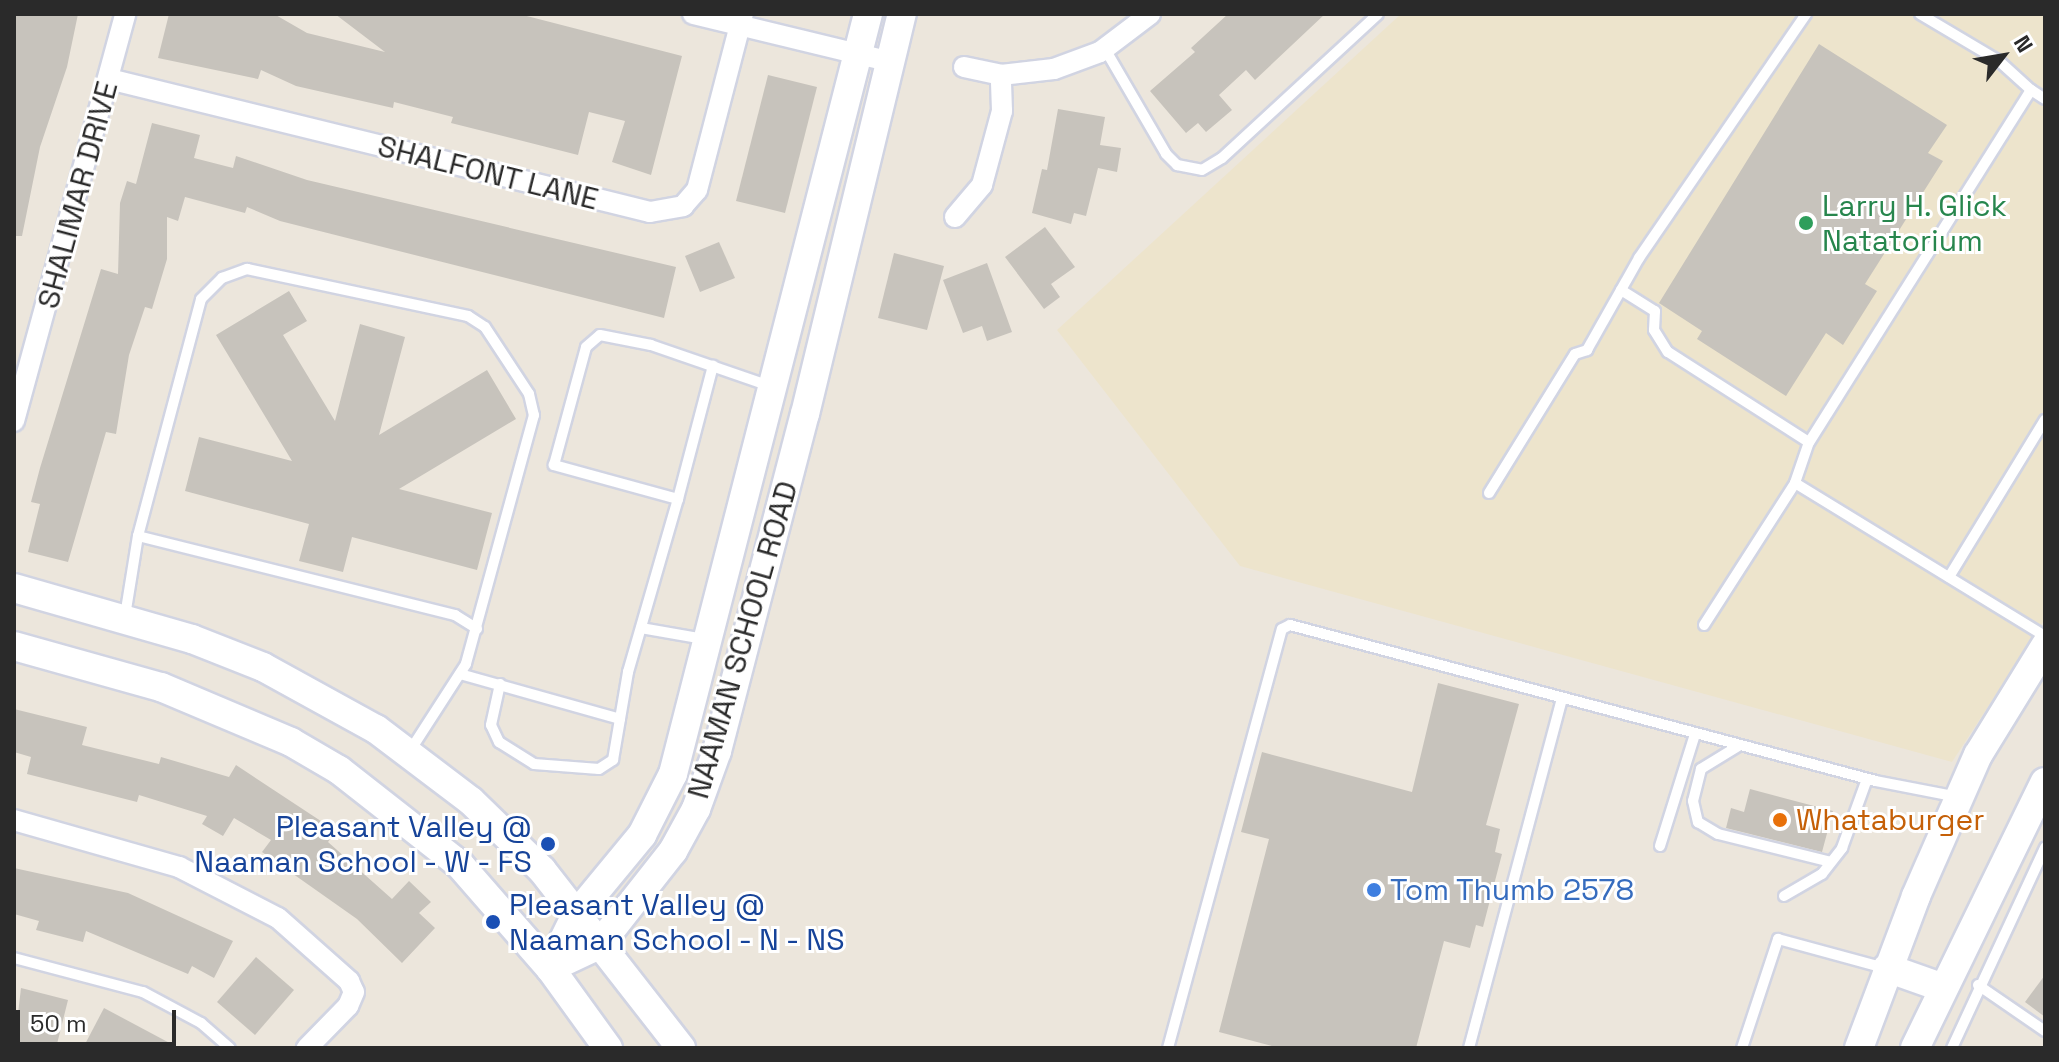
<!DOCTYPE html>
<html>
<head>
<meta charset="utf-8">
<style>
	body { margin:0 }
	#map { position:relative; width:2059px; height:1062px; overflow:hidden; background:#ece6dc; font-family:"Space Grotesk",sans-serif }
	div>[style] { position:absolute }
	[style*='--x'] { left:calc(var(--x)*1px); top:calc(var(--y)*1px); width:calc(var(--w)*1px); rotate:calc(var(--a)*1deg) }
	.education>* { inset:0; background:#ede4cc }
	.building>* { inset:0; background:#c7c3bc }
	.roads { filter:drop-shadow(2px 0 #d1d4e2) drop-shadow(-2px 0 #d1d4e2) drop-shadow(0 2px #d1d4e2) drop-shadow(0 -2px #d1d4e2) }
	.lane>* { height:10px; margin:-5px; padding:0 5px; transform-origin:5px; border-radius:5px; background:#fff }
	.street>* { height:20px; margin:-10px; padding:0 10px; transform-origin:10px; border-radius:10px; background:#fff }
	.secondary>* { height:28px; margin:-14px; padding:0 14px; transform-origin:14px; border-radius:14px; background:#fff }
	.dots>* { width:22px; height:22px; translate:-50% -50%; box-sizing:border-box; border:4px solid #fff; border-radius:50% }
	span { translate:-50% -50%; white-space:nowrap; text-align:center; line-height:1.15; -webkit-text-stroke:6px #fff; paint-order:stroke }
	.street-label { font-size:30px; color:#2a2a2a }
	.leisure-label { font-size:30px; color:#27864d }
	.left { translate:0 -50%; text-align:left }
	.food-label { font-size:30px; color:#c56008 }
	.transit-label { font-size:30px; color:#164399 }
	.right { translate:-100% -50%; text-align:right }
	.shop-label { font-size:30px; color:#366cbe }
	.frame { position:absolute; inset:0; border:16px solid #2a2a2a; pointer-events:none }
	.north { position:absolute; left:1963px; top:16px; width:80px; height:80px; -webkit-text-stroke:6px #fff; paint-order:stroke; rotate:59deg; font-size:22px; font-weight:700; line-height:32px; text-align:center; color:#2a2a2a }
	.north::after { content:''; display:block; margin:auto; width:28px; height:36px; background:#2a2a2a; clip-path:polygon(50% 0,100% 100%,50% 72%,0 100%) }
	.scale { position:absolute; left:16px; top:1010px; width:160px; height:36px; box-sizing:border-box; border:4px solid #2a2a2a; border-top:0; padding-left:10px; font-size:24px; line-height:28px; white-space:nowrap; color:#2a2a2a; -webkit-text-stroke:6px #fff; paint-order:stroke }
</style>
</head>
<body>
<div id="map">
	<div class="education">
		<i style="clip-path:polygon(1401px 14px,2045px 14px,2045px 619px,1952px 762px,1240px 566px,1057px 330px)"></i>
	</div>
	<div class="building">
		<i style="clip-path:polygon(16px 14px,78px 14px,67px 67px,40px 147px,22px 236px,14px 236px)"></i>
		<i style="clip-path:polygon(169px 14px,274px 14px,307px 33px,385px 52px,335px 14px,519px 14px,682px 56px,651px 175px,612px 162px,625px 121px,589px 112px,578px 155px,451px 123px,453px 117px,394px 102px,393px 108px,296px 86px,261px 70px,258px 79px,158px 58px)"></i>
		<i style="clip-path:polygon(1228px 14px,1325px 14px,1255px 80px,1246px 70px,1219px 95px,1232px 110px,1206px 132px,1198px 123px,1186px 133px,1150px 91px,1195px 52px,1191px 48px)"></i>
		<i style="clip-path:polygon(1819px 44px,1947px 125px,1928px 153px,1943px 161px,1865px 284px,1877px 291px,1843px 345px,1826px 333px,1786px 396px,1697px 339px,1702px 331px,1659px 303px)"></i>
		<i style="clip-path:polygon(768px 75px,817px 87px,785px 213px,736px 201px)"></i>
		<i style="clip-path:polygon(1058px 109px,1105px 117px,1100px 145px,1121px 148px,1117px 172px,1098px 168px,1086px 216px,1074px 213px,1071px 224px,1032px 213px,1042px 169px,1047px 170px)"></i>
		<i style="clip-path:polygon(152px 123px,200px 135px,194px 158px,233px 168px,236px 156px,307px 180px,676px 267px,664px 318px,280px 221px,247px 207px,245px 213px,185px 197px,178px 221px,167px 217px,167px 259px,152px 309px,145px 307px,129px 355px,116px 434px,106px 432px,68px 562px,28px 552px,40px 504px,31px 502px,40px 468px,101px 269px,118px 274px,120px 203px,127px 181px,136px 184px)"></i>
		<i style="clip-path:polygon(1045px 227px,1075px 267px,1051px 284px,1060px 297px,1044px 309px,1005px 257px)"></i>
		<i style="clip-path:polygon(719px 242px,735px 278px,700px 292px,685px 256px)"></i>
		<i style="clip-path:polygon(894px 253px,944px 266px,927px 330px,878px 318px)"></i>
		<i style="clip-path:polygon(987px 263px,1012px 332px,987px 341px,982px 326px,963px 333px,943px 280px)"></i>
		<i style="clip-path:polygon(289px 291px,307px 321px,283px 335px,335px 421px,360px 324px,405px 337px,379px 435px,487px 370px,516px 419px,399px 489px,492px 513px,477px 570px,352px 537px,343px 572px,299px 561px,309px 524px,185px 491px,199px 437px,292px 461px,216px 335px)"></i>
		<i style="clip-path:polygon(1438px 683px,1519px 704px,1486px 825px,1500px 829px,1495px 852px,1502px 854px,1483px 927px,1476px 925px,1470px 948px,1444px 941px,1416px 1048px,1280px 1048px,1219px 1032px,1269px 839px,1241px 832px,1262px 752px,1412px 792px)"></i>
		<i style="clip-path:polygon(14px 709px,87px 727px,82px 745px,159px 764px,161px 757px,229px 777px,236px 765px,336px 831px,328px 842px,392px 899px,409px 881px,431px 902px,419px 913px,435px 928px,402px 963px,357px 919px,262px 852px,271px 840px,234px 818px,223px 836px,202px 824px,207px 816px,139px 795px,137px 802px,27px 774px,31px 757px,14px 752px)"></i>
		<i style="clip-path:polygon(1750px 789px,1833px 811px,1822px 852px,1726px 828px,1731px 808px,1744px 812px)"></i>
		<i style="clip-path:polygon(14px 868px,128px 893px,233px 941px,214px 978px,192px 966px,188px 974px,86px 931px,83px 942px,36px 930px,39px 921px,14px 914px)"></i>
		<i style="clip-path:polygon(256px 957px,294px 990px,255px 1035px,217px 1002px)"></i>
		<i style="clip-path:polygon(2045px 975px,2045px 1017px,2025px 1002px)"></i>
		<i style="clip-path:polygon(21px 988px,68px 1000px,56px 1048px,14px 1048px)"></i>
		<i style="clip-path:polygon(104px 1008px,179px 1048px,83px 1048px)"></i>
	</div>
	<div class="roads">
		<div class="lane">
			<i style="--x:1920;--y:14;--w:92;--a:30.7"></i>
			<i style="--x:1999;--y:61;--w:43;--a:42.2"></i>
			<i style="--x:1105;--y:49;--w:121;--a:59.8"></i>
			<i style="--x:1166;--y:154;--w:16;--a:45"></i>
			<i style="--x:1177;--y:165;--w:25;--a:11"></i>
			<i style="--x:1202;--y:170;--w:23;--a:-31"></i>
			<i style="--x:1222;--y:158;--w:212;--a:-42.7"></i>
			<i style="--x:2045;--y:99;--w:17;--a:-147"></i>
			<i style="--x:2031;--y:90;--w:416;--a:122.2"></i>
			<i style="--x:1809;--y:442;--w:43;--a:108.9"></i>
			<i style="--x:1795;--y:483;--w:293;--a:31.5"></i>
			<i style="--x:1621;--y:290;--w:40;--a:32"></i>
			<i style="--x:1655;--y:311;--w:19;--a:93"></i>
			<i style="--x:1654;--y:330;--w:26;--a:58"></i>
			<i style="--x:1668;--y:352;--w:167;--a:32.6"></i>
			<i style="--x:1489;--y:493;--w:163;--a:-58.3"></i>
			<i style="--x:1575;--y:354;--w:13;--a:-18"></i>
			<i style="--x:1587;--y:350;--w:106;--a:-60.5"></i>
			<i style="--x:1639;--y:258;--w:296;--a:-55.6"></i>
			<i style="--x:678;--y:499;--w:138;--a:-75.3"></i>
			<i style="--x:138;--y:536;--w:327;--a:14"></i>
			<i style="--x:455;--y:615;--w:26;--a:32"></i>
			<i style="--x:1949;--y:577;--w:184;--a:-58.6"></i>
			<i style="--x:125;--y:616;--w:81;--a:-80.8"></i>
			<i style="--x:138;--y:536;--w:245;--a:-75.1"></i>
			<i style="--x:201;--y:299;--w:30;--a:-45"></i>
			<i style="--x:222;--y:278;--w:27;--a:-20"></i>
			<i style="--x:247;--y:269;--w:226;--a:12"></i>
			<i style="--x:468;--y:316;--w:20;--a:33"></i>
			<i style="--x:485;--y:327;--w:80;--a:56.7"></i>
			<i style="--x:529;--y:394;--w:22;--a:77"></i>
			<i style="--x:534;--y:415;--w:258;--a:105.3"></i>
			<i style="--x:466;--y:664;--w:103;--a:122.8"></i>
			<i style="--x:1704;--y:625;--w:169;--a:-57.3"></i>
			<i style="--x:641;--y:628;--w:64;--a:9.9"></i>
			<i style="--x:460;--y:674;--w:166;--a:15.7"></i>
			<i style="--x:620;--y:719;--w:48;--a:-80.3"></i>
			<i style="--x:628;--y:672;--w:180;--a:-73.9"></i>
			<i style="--x:678;--y:499;--w:129;--a:-164.7"></i>
			<i style="--x:554;--y:465;--w:122;--a:-74.8"></i>
			<i style="--x:586;--y:347;--w:18;--a:-41"></i>
			<i style="--x:600;--y:335;--w:52;--a:11.1"></i>
			<i style="--x:651;--y:345;--w:126;--a:19"></i>
			<i style="--x:500;--y:684;--w:42;--a:102.4"></i>
			<i style="--x:491;--y:725;--w:19;--a:65"></i>
			<i style="--x:499;--y:742;--w:41;--a:32.2"></i>
			<i style="--x:534;--y:764;--w:65;--a:4.4"></i>
			<i style="--x:599;--y:769;--w:17;--a:-33"></i>
			<i style="--x:613;--y:760;--w:42;--a:-80.3"></i>
			<i style="--x:1740;--y:745;--w:46;--a:148.4"></i>
			<i style="--x:1701;--y:769;--w:33;--a:104"></i>
			<i style="--x:1693;--y:801;--w:22;--a:77"></i>
			<i style="--x:1698;--y:822;--w:23;--a:31"></i>
			<i style="--x:1718;--y:834;--w:116;--a:13.9"></i>
			<i style="--x:1660;--y:846;--w:117;--a:-72.6"></i>
			<i style="--x:1784;--y:896;--w:44;--a:-30.1"></i>
			<i style="--x:1822;--y:874;--w:33;--a:-52"></i>
			<i style="--x:1842;--y:848;--w:73;--a:-70.1"></i>
			<i style="--x:14;--y:958;--w:133;--a:14.8"></i>
			<i style="--x:143;--y:992;--w:66;--a:28.1"></i>
			<i style="--x:201;--y:1023;--w:38;--a:41"></i>
			<i style="--x:1978;--y:985;--w:81;--a:34.5"></i>
			<i style="--x:1168;--y:1048;--w:434;--a:-74.8"></i>
			<i style="--x:1282;--y:629;--w:9;--a:-27"></i>
			<i style="--x:1290;--y:625;--w:606;--a:14.91"></i>
			<i style="--x:1876;--y:781;--w:84;--a:11"></i>
			<i style="--x:1469;--y:1048;--w:362;--a:-75.1"></i>
			<i style="--x:1742;--y:1048;--w:115;--a:-71.7"></i>
			<i style="--x:1778;--y:939;--w:111;--a:15.2"></i>
			<i style="--x:1952;--y:1048;--w:221;--a:-65.1"></i>
		</div>
		<div class="street">
			<i style="--x:693;--y:14;--w:201;--a:13.6"></i>
			<i style="--x:964;--y:67;--w:38;--a:12"></i>
			<i style="--x:1001;--y:75;--w:53;--a:-6.5"></i>
			<i style="--x:1054;--y:69;--w:49;--a:-20.3"></i>
			<i style="--x:1100;--y:52;--w:63;--a:-37.2"></i>
			<i style="--x:109;--y:79;--w:557;--a:13.81"></i>
			<i style="--x:650;--y:212;--w:34;--a:-10"></i>
			<i style="--x:683;--y:206;--w:21;--a:-49"></i>
			<i style="--x:697;--y:190;--w:182;--a:-75.4"></i>
			<i style="--x:955;--y:217;--w:42;--a:-49.8"></i>
			<i style="--x:982;--y:185;--w:77;--a:-74.9"></i>
			<i style="--x:1002;--y:111;--w:36;--a:-92"></i>
			<i style="--x:14;--y:421;--w:422;--a:-74.7"></i>
			<i style="--x:14;--y:820;--w:172;--a:15.9"></i>
			<i style="--x:179;--y:867;--w:111;--a:27.3"></i>
			<i style="--x:278;--y:918;--w:95;--a:41.6"></i>
			<i style="--x:349;--y:981;--w:12;--a:66"></i>
			<i style="--x:354;--y:992;--w:15;--a:113"></i>
			<i style="--x:348;--y:1006;--w:59;--a:134.3"></i>
		</div>
		<div class="secondary">
			<i style="--x:14;--y:588;--w:185;--a:16"></i>
			<i style="--x:192;--y:639;--w:76;--a:21.5"></i>
			<i style="--x:263;--y:667;--w:129;--a:28.8"></i>
			<i style="--x:376;--y:729;--w:119;--a:37.2"></i>
			<i style="--x:471;--y:801;--w:99;--a:44.2"></i>
			<i style="--x:542;--y:870;--w:226;--a:52"></i>
			<i style="--x:14;--y:646;--w:153;--a:15.6"></i>
			<i style="--x:161;--y:687;--w:141;--a:22.9"></i>
			<i style="--x:291;--y:742;--w:56;--a:30.3"></i>
			<i style="--x:339;--y:770;--w:154;--a:38.1"></i>
			<i style="--x:460;--y:865;--w:137;--a:48.9"></i>
			<i style="--x:550;--y:968;--w:99;--a:54.1"></i>
			<i style="--x:550;--y:968;--w:54;--a:-25.1"></i>
			<i style="--x:599;--y:945;--w:120;--a:-51.8"></i>
			<i style="--x:673;--y:851;--w:48;--a:-61.3"></i>
			<i style="--x:696;--y:809;--w:62;--a:-70.1"></i>
			<i style="--x:717;--y:751;--w:348;--a:-75.4"></i>
			<i style="--x:805;--y:414;--w:412;--a:-76.4"></i>
			<i style="--x:550;--y:968;--w:59;--a:-63.9"></i>
			<i style="--x:576;--y:915;--w:104;--a:-50.5"></i>
			<i style="--x:642;--y:835;--w:68;--a:-63.1"></i>
			<i style="--x:673;--y:774;--w:785;--a:-75.61"></i>
			<i style="--x:1887;--y:968;--w:57;--a:19.4"></i>
			<i style="--x:1859;--y:1048;--w:162;--a:-69.4"></i>
			<i style="--x:1916;--y:896;--w:154;--a:-66.3"></i>
			<i style="--x:1978;--y:755;--w:128;--a:-58.4"></i>
			<i style="--x:1915;--y:1048;--w:296;--a:-64"></i>
		</div>
	</div>
	<div class="dots">
		<i style="left:1806px;top:223px;background:#2e9e5b"></i>
		<i style="left:1780px;top:820px;background:#e8710a"></i>
		<i style="left:548px;top:844px;background:#1a4fb4"></i>
		<i style="left:1374px;top:890px;background:#3f7fe0"></i>
		<i style="left:493px;top:922px;background:#1a4fb4"></i>
	</div>
	<div class="street-label">
		<span style="left:488px;top:173px;rotate:14deg">SHALFONT LANE</span>
		<span style="left:78px;top:195px;rotate:-75deg">SHALIMAR DRIVE</span>
		<span style="left:743px;top:640px;rotate:-74deg">NAAMAN SCHOOL ROAD</span>
	</div>
	<div class="leisure-label">
		<span class="left" style="left:1822px;top:223px">Larry H. Glick<br>Natatorium</span>
	</div>
	<div class="food-label">
		<span class="left" style="left:1796px;top:820px">Whataburger</span>
	</div>
	<div class="transit-label">
		<span class="right" style="left:532px;top:844px">Pleasant Valley @<br>Naaman School - W - FS</span>
		<span class="left" style="left:509px;top:922px">Pleasant Valley @<br>Naaman School - N - NS</span>
	</div>
	<div class="shop-label">
		<span class="left" style="left:1390px;top:890px">Tom Thumb 2578</span>
	</div>
	<div class="frame"></div>
	<div class="north">N</div>
	<div class="scale">50 m</div>
</div>
</body>
</html>
